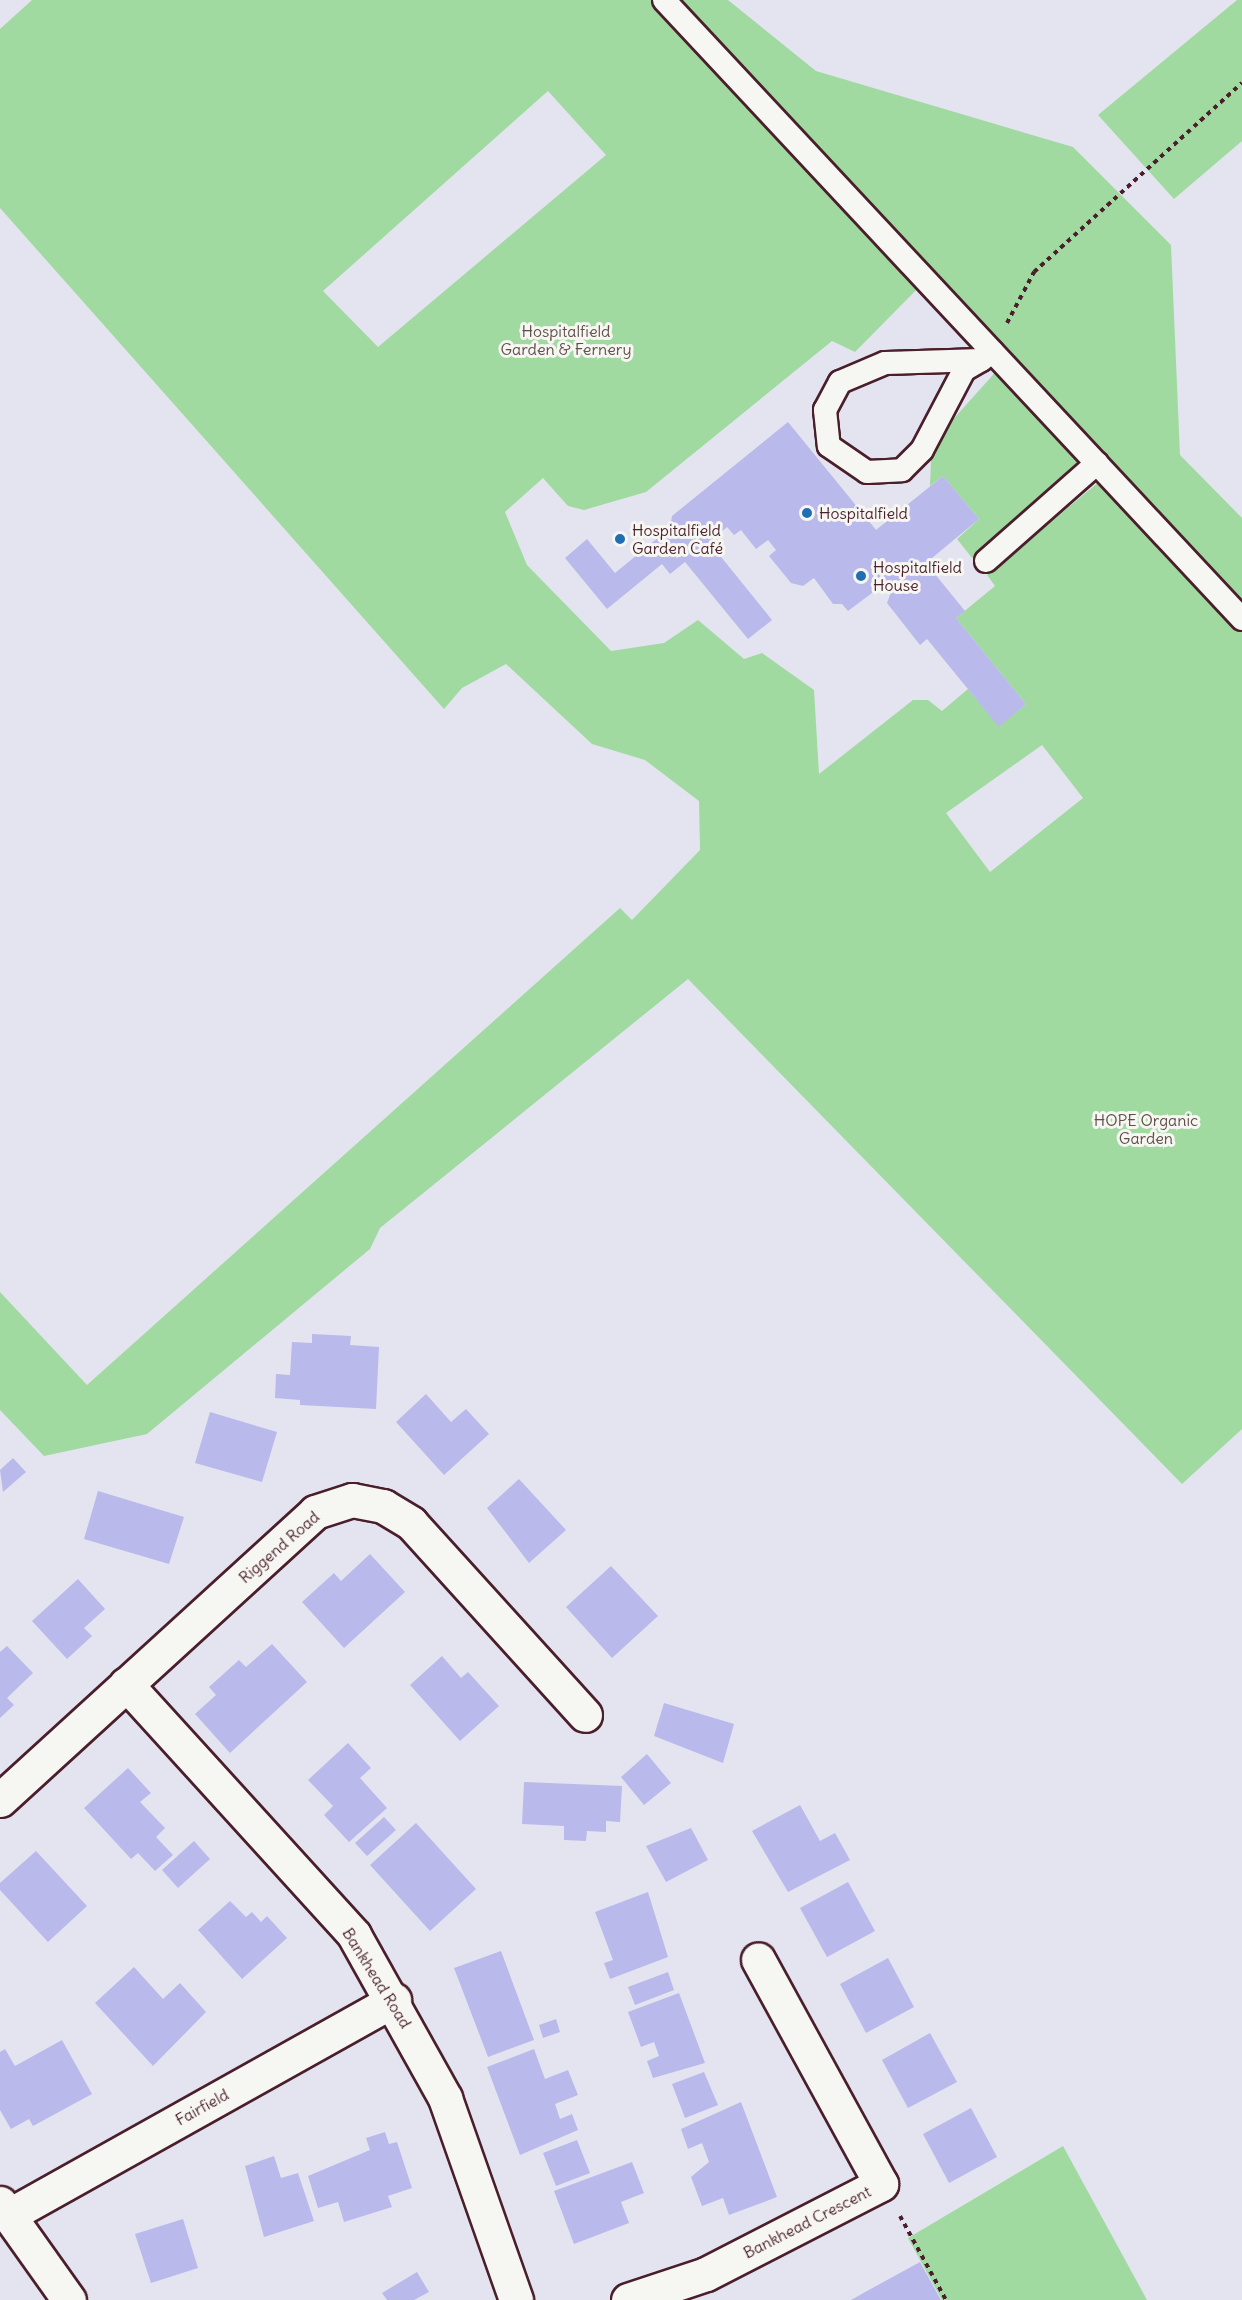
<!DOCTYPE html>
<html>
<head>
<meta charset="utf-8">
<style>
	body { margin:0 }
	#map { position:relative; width:1242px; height:2300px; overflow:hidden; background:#e4e4f0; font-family:Delius,sans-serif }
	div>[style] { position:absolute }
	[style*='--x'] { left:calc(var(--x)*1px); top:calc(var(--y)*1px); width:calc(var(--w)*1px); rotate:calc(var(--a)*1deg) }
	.green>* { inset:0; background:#a0daa0 }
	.building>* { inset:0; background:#b9b9eb }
	.path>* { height:4px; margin-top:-2px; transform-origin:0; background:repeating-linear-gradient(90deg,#4a1f2b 0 4.5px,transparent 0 9px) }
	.roads { filter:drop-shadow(2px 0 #4a1f2b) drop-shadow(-2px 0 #4a1f2b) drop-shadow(0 2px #4a1f2b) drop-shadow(0 -2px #4a1f2b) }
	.lane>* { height:22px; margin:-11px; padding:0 11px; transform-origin:11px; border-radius:11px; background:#f6f6f2 }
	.street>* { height:33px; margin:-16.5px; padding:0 16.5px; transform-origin:16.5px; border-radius:16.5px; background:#f6f6f2 }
	.dots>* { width:16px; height:16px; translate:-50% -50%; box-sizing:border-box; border:3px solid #f6f6f2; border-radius:50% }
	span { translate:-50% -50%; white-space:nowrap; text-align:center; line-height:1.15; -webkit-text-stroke:6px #f6f6f2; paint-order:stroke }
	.park-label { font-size:16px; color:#604e48 }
	.poi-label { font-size:16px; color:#4a1f2b }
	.left { translate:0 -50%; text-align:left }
	.street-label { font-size:16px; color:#4a1f2b }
</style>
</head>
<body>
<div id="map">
	<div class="green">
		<i style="clip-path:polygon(evenodd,32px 0,728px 0,816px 71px,1073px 147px,1171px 245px,1180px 455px,1242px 518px,1242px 1429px,1182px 1484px,688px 979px,380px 1228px,370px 1249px,147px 1434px,44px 1456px,0 1410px,0 1292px,87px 1385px,620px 908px,632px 920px,700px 850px,699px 801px,645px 760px,592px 744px,506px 664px,462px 688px,444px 709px,0 208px,0 29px,32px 0,548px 91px,606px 155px,378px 347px,323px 291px,548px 91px,32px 0,932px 274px,1009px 357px,940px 434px,931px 460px,930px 486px,943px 476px,979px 519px,957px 539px,972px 558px,1081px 460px,1066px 443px,1080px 432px,1177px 537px,1163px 551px,1100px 481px,987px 575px,995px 586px,956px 618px,1026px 704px,999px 726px,968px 689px,942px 711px,928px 700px,913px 700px,819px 774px,814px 690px,762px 653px,744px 659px,698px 620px,664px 643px,611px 651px,527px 565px,505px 512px,543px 478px,568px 506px,584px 510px,646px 492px,832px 341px,855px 352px,932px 274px,32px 0,1042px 745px,1083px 798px,990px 872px,946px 813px,1042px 745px)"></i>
		<i style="clip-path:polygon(1237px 0,1242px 0,1242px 141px,1174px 199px,1098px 115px)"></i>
		<i style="clip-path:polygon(1063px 2146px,1147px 2300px,942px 2300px,908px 2238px)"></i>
	</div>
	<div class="building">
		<i style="clip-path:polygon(788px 422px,876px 530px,943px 476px,979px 519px,926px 563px,965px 611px,956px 618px,1026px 704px,999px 727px,927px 639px,920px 645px,887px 603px,891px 592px,884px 584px,848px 611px,842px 604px,833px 604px,814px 578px,803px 586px,791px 583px,769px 556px,776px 550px,768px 540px,756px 549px,741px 530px,734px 535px,727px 527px,709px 542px,772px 620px,748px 639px,685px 562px,670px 574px,662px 564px,607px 609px,565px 558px,587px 539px,615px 573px,670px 528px,672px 516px)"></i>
		<i style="clip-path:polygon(312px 1334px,351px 1336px,350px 1345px,379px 1347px,376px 1409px,300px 1405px,300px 1400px,275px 1398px,276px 1374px,290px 1375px,292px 1342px,312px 1343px)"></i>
		<i style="clip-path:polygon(426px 1394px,451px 1422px,466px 1409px,489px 1434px,444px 1475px,396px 1422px)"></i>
		<i style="clip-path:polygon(210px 1412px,277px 1432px,262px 1482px,195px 1463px)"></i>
		<i style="clip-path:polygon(13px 1458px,26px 1472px,3px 1492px,0 1470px)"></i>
		<i style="clip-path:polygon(519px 1479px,566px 1530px,529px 1563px,487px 1508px)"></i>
		<i style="clip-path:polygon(98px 1491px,184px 1517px,169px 1564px,84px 1539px)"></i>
		<i style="clip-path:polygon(370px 1554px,405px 1592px,344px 1648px,302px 1602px,334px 1573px,341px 1581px)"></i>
		<i style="clip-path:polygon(611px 1566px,658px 1616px,612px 1658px,566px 1607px)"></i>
		<i style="clip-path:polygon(78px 1579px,105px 1609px,84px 1628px,92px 1636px,67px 1659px,32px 1621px)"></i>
		<i style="clip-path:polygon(272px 1644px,307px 1682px,230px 1753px,195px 1714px,216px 1695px,209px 1687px,239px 1660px,246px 1667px)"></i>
		<i style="clip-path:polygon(7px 1646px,33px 1673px,7px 1698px,14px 1705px,0 1718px,0 1652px)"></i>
		<i style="clip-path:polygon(442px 1656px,461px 1678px,468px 1672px,499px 1706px,460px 1741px,410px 1685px)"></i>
		<i style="clip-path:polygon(664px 1703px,734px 1724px,723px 1763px,654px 1736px)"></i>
		<i style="clip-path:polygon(348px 1743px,371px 1768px,360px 1778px,387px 1808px,349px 1842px,324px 1815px,333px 1806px,308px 1780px)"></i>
		<i style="clip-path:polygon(647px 1754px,671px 1783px,644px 1805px,621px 1777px)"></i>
		<i style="clip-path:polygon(128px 1768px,151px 1793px,140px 1802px,165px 1828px,156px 1837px,173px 1855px,155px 1871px,138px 1853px,131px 1859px,84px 1808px)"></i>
		<i style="clip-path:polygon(524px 1782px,622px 1786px,620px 1822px,606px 1821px,606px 1832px,587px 1831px,586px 1841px,564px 1840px,564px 1826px,522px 1824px)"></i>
		<i style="clip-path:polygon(800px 1805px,820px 1841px,835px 1833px,850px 1860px,788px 1892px,752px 1831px)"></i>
		<i style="clip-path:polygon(384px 1817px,396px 1830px,367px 1856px,355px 1843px)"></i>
		<i style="clip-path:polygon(416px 1823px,476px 1889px,430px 1931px,370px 1865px)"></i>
		<i style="clip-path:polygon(691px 1828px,708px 1860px,666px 1882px,646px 1846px)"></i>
		<i style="clip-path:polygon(194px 1841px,210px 1859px,178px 1888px,162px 1870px)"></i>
		<i style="clip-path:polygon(36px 1851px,87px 1906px,48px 1942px,0 1890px,0 1883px)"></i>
		<i style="clip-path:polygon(848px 1882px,875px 1931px,827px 1957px,800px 1908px)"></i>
		<i style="clip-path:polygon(648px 1892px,668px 1957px,610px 1979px,604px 1963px,613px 1960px,595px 1912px)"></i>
		<i style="clip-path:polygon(230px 1901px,246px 1917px,252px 1912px,261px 1922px,267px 1916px,287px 1938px,242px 1979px,198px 1930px)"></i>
		<i style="clip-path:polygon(501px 1951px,534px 2040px,488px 2057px,454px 1968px)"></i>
		<i style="clip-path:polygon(888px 1958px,914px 2007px,866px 2033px,840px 1984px)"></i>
		<i style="clip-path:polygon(134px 1967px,163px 1999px,180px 1983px,206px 2012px,153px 2066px,95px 2003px)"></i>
		<i style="clip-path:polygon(668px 1972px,674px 1990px,635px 2005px,628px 1987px)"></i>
		<i style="clip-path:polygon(679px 1993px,705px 2063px,653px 2078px,647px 2061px,659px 2056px,654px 2042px,641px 2047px,628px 2012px)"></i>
		<i style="clip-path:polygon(556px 2019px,560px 2032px,543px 2038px,539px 2025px)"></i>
		<i style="clip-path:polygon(930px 2033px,957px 2082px,908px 2108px,882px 2060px)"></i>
		<i style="clip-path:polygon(62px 2040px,92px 2094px,33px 2126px,29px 2119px,11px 2129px,0 2110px,0 2052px,5px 2049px,15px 2066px)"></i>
		<i style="clip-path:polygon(534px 2049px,545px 2079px,568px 2070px,578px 2095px,555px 2104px,560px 2119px,572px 2114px,578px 2130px,520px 2155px,487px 2067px)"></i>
		<i style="clip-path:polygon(704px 2072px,718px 2105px,685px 2118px,672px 2084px)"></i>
		<i style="clip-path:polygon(741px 2102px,777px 2197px,729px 2215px,723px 2198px,702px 2206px,691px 2177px,709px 2162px,702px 2143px,688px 2149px,681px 2129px)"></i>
		<i style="clip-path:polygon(971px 2108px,997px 2157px,949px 2183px,923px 2134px)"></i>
		<i style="clip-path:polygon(385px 2132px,389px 2144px,397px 2142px,412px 2188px,388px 2196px,392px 2207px,344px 2222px,338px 2202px,318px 2208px,308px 2176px,370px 2150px,366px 2138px)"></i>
		<i style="clip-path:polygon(577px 2140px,590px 2173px,556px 2186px,543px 2153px)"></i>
		<i style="clip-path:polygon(274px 2156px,281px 2178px,298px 2173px,314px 2221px,264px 2237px,245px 2166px)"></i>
		<i style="clip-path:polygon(632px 2162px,644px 2193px,621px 2202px,629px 2223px,574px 2244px,554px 2191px)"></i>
		<i style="clip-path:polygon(183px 2219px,198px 2268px,151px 2283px,135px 2234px)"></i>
		<i style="clip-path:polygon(920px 2262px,941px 2300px,851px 2300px,867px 2291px)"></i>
		<i style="clip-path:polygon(417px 2272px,429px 2292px,414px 2300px,387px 2300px,382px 2293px)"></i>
	</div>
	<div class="path">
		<i style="--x:1007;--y:323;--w:58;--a:-62.1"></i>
		<i style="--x:1034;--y:272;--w:281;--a:-42.3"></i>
		<i style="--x:900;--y:2216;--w:96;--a:61.3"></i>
	</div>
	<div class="roads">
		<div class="lane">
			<i style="--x:664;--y:0;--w:847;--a:46.96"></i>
			<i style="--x:981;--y:360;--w:96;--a:178.2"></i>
			<i style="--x:885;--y:363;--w:49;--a:157.1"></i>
			<i style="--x:840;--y:382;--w:32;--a:118"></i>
			<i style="--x:825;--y:410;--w:36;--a:84"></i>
			<i style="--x:829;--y:446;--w:46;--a:34.4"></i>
			<i style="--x:867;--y:472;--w:35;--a:-3"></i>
			<i style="--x:902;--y:470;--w:28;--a:-45"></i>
			<i style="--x:922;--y:450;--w:90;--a:-62.3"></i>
			<i style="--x:964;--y:370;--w:20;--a:-30"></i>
			<i style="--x:981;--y:360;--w:14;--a:-36"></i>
			<i style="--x:986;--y:561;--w:148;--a:-41.4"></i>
		</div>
		<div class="street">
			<i style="--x:126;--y:1684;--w:339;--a:47.7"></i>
			<i style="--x:354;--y:1935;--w:187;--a:60.8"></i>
			<i style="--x:445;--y:2098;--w:214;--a:70.6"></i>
			<i style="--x:0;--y:1800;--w:427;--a:-42.4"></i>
			<i style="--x:315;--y:1512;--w:39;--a:-18"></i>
			<i style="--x:352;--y:1500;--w:32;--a:11"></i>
			<i style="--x:383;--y:1506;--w:33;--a:31"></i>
			<i style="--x:411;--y:1523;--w:259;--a:47.8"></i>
			<i style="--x:0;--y:2203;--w:119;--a:54.6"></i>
			<i style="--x:11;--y:2214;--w:439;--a:-29.2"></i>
			<i style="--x:628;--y:2300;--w:82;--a:-18.4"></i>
			<i style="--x:706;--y:2274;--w:197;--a:-27.2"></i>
			<i style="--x:881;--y:2184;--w:256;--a:-118.7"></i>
		</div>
	</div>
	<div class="dots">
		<i style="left:807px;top:513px;background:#1f6fb2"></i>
		<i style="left:620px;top:539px;background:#1f6fb2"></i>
		<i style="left:861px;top:576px;background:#1f6fb2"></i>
	</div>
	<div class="park-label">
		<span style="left:566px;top:340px">Hospitalfield<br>Garden &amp; Fernery</span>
		<span style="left:1146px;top:1129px">HOPE Organic<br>Garden</span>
	</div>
	<div class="poi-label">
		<span class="left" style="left:819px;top:513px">Hospitalfield</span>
		<span class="left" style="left:632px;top:539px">Hospitalfield<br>Garden Café</span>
		<span class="left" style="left:873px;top:576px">Hospitalfield<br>House</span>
	</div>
	<div class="street-label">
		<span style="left:279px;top:1547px;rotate:-41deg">Riggend Road</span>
		<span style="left:377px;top:1978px;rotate:58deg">Bankhead Road</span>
		<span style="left:202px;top:2107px;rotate:-29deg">Fairfield</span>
		<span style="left:807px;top:2222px;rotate:-27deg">Bankhead Crescent</span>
	</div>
</div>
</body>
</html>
